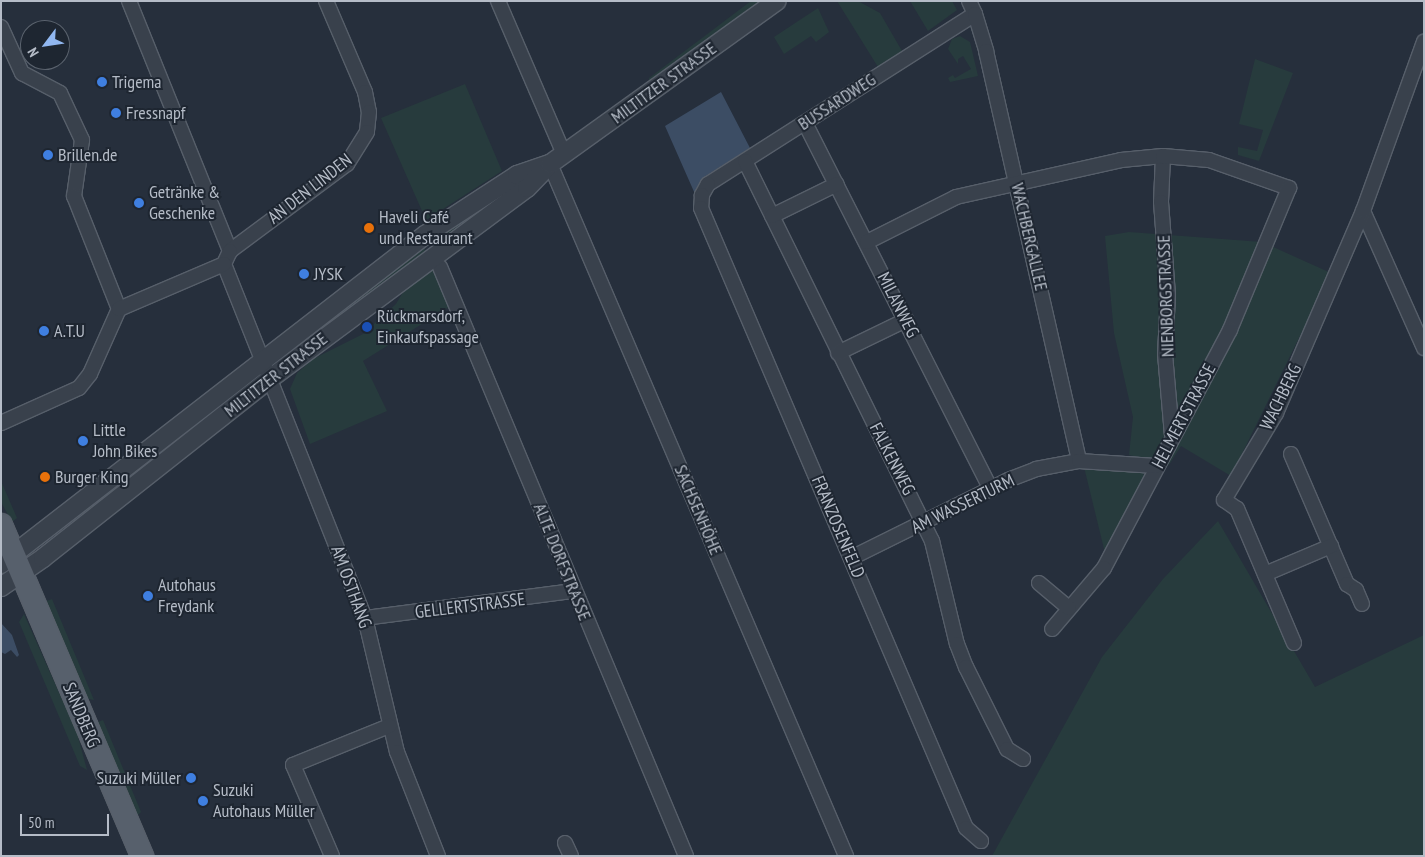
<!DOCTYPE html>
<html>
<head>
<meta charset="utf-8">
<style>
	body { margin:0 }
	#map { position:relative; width:1425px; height:857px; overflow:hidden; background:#262f3c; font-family:"PT Sans Narrow",sans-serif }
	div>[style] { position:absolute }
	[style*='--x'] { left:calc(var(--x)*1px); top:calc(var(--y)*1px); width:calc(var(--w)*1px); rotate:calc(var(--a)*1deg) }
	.green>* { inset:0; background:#273b3d }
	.water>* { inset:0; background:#3c4d64 }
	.roads { filter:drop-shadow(1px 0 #575f6a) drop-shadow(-1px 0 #575f6a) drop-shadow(0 1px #575f6a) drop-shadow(0 -1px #575f6a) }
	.minor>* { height:14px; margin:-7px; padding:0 7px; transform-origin:7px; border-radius:7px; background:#39414c }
	.tertiary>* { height:18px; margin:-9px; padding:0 9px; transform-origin:9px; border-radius:9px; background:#39414c }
	.primary>* { height:22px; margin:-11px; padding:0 11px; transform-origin:11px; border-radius:11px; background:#57606c }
	.dots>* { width:14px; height:14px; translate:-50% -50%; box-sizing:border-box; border:2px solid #1e2631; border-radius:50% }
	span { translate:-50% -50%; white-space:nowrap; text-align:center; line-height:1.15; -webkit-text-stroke:4px #1e2631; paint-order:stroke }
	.poi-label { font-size:18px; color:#b5bcc7 }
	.left { translate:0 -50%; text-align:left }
	.right { translate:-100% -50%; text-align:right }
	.street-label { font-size:18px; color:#b5bcc7 }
	.frame { position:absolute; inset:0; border:2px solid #b5bcc7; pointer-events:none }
	.north { position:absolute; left:20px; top:20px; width:50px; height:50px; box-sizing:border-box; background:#1e2631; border:1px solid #5a626d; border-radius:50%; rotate:239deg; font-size:14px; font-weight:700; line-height:20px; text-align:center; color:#b5bcc7 }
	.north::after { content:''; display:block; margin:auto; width:18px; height:22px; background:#91b7f0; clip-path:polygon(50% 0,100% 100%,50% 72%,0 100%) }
	.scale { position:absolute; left:20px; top:814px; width:89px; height:22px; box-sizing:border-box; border:2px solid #b5bcc7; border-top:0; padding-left:6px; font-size:15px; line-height:18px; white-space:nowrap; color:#b5bcc7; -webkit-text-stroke:4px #1e2631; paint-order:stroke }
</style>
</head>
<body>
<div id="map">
	<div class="green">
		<i style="clip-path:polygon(751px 1px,764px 1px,649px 85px,649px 78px)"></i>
		<i style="clip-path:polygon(837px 1px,858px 1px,880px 13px,902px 51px,878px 67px)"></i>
		<i style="clip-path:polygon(910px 1px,952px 1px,957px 10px,928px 31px)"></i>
		<i style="clip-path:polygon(818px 8px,829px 32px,816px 42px,811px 36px,784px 54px,774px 37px)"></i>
		<i style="clip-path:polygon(960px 36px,970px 42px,978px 76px,950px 82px,948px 78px,953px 75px,955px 78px,971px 69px,963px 56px,958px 59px,958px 64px,948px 49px,952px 39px)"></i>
		<i style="clip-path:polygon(1255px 59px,1293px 73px,1259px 161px,1238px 155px,1238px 147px,1257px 151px,1263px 130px,1239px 124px)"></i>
		<i style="clip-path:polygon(465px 84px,502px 171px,426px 220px,381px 118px)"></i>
		<i style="clip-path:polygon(528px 182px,434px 247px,431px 239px,501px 189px)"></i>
		<i style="clip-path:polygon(1129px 232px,1262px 242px,1331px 273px,1231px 476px,1181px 446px,1169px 465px,1129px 455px,1133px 417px,1114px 333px,1105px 236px)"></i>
		<i style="clip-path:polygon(423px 244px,426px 253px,308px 343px,306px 340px)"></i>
		<i style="clip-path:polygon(433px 268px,449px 307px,363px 361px,387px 411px,310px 444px,290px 389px,297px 373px,313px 359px,363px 334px,396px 304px,406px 287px)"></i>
		<i style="clip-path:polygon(227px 399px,176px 440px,161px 457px,95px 506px,112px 488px)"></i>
		<i style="clip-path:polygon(1084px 467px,1144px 471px,1143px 483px,1105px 553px)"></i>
		<i style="clip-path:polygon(1px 481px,17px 518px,12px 522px,1px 502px)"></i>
		<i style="clip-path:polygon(1218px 521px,1315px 687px,1424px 635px,1424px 856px,992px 856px,1102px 657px,1163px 579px)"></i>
		<i style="clip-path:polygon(52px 599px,94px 700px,84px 698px,44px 602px)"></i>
		<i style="clip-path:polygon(24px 614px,77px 733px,87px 770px,80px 766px,19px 622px)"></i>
		<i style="clip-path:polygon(103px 720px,141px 812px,137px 816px,135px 816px,95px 723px)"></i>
	</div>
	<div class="water">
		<i style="clip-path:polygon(721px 92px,750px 148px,704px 177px,695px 194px,665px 126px)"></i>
		<i style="clip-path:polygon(1px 623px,12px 635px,19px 655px,17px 657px,11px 650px,5px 654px,1px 652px)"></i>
	</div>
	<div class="roads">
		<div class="minor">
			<i style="--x:129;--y:1;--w:270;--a:68"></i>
			<i style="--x:326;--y:1;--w:99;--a:66.8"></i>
			<i style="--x:365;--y:92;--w:20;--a:79"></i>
			<i style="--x:369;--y:112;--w:20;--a:96"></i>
			<i style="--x:367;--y:132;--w:38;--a:122"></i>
			<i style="--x:347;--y:164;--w:146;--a:143.4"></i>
			<i style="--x:230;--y:251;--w:14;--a:115"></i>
			<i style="--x:224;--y:264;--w:381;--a:68.3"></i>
			<i style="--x:365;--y:618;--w:138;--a:76.6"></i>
			<i style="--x:397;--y:752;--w:112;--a:68.5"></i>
			<i style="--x:498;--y:1;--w:167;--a:66.7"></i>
			<i style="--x:969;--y:1;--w:14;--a:65"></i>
			<i style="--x:975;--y:14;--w:317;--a:147.5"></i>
			<i style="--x:708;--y:184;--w:13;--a:119"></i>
			<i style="--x:702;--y:195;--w:13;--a:94"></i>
			<i style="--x:701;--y:208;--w:674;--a:66.86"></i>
			<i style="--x:966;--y:828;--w:20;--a:41"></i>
			<i style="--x:975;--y:14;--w:39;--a:73"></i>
			<i style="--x:986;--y:51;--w:420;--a:77.2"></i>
			<i style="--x:1;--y:27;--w:51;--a:65.5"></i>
			<i style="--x:22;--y:73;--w:43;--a:27.8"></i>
			<i style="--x:60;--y:93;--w:52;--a:64.9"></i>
			<i style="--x:82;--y:140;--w:57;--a:98.1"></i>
			<i style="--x:74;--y:196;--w:122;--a:68.3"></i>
			<i style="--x:805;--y:123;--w:411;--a:63.1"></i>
			<i style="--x:1163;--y:156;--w:46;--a:92.5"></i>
			<i style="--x:1161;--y:202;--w:93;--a:85.7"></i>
			<i style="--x:1168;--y:295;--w:59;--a:92.9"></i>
			<i style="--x:1165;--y:354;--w:81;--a:85.1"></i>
			<i style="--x:745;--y:161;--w:424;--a:63.8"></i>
			<i style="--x:932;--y:541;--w:106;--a:76.4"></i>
			<i style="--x:957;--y:644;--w:25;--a:69"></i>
			<i style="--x:966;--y:667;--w:92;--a:63.4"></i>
			<i style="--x:1007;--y:749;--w:19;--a:32"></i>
			<i style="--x:550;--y:164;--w:753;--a:66.84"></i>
			<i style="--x:1363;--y:211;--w:150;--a:66"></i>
			<i style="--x:772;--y:216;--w:72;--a:-26.2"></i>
			<i style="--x:867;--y:242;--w:100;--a:-26.8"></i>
			<i style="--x:956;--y:197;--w:169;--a:-12.6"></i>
			<i style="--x:1121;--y:160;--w:42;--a:-5.4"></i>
			<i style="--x:1163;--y:156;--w:46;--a:5"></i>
			<i style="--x:1209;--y:160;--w:85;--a:19.3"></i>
			<i style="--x:1289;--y:188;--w:154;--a:112.6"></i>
			<i style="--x:1230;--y:330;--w:269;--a:117.9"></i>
			<i style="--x:1104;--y:568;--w:80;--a:130.4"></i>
			<i style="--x:440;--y:267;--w:638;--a:67.33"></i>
			<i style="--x:838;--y:353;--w:76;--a:-25.9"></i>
			<i style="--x:1;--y:423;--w:85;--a:-24.2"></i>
			<i style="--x:79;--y:388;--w:18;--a:-52"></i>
			<i style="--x:90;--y:374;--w:71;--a:-66"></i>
			<i style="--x:119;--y:309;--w:114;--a:-23.2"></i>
			<i style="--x:1291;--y:454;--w:142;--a:66.7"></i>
			<i style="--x:1347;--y:584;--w:11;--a:34"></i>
			<i style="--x:1356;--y:590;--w:15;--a:67"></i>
			<i style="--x:851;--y:558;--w:175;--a:-26.4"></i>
			<i style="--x:1008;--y:480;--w:30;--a:-21"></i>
			<i style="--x:1036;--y:469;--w:44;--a:-10.5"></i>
			<i style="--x:1079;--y:461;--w:77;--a:3.7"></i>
			<i style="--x:1265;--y:574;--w:72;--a:-23"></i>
			<i style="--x:1039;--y:583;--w:39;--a:40"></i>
			<i style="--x:365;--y:618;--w:211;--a:-7.4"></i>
			<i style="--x:1294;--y:643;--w:146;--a:-113"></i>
			<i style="--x:1237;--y:509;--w:16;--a:-145"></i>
			<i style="--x:1224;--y:500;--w:101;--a:-59.1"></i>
			<i style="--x:1276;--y:413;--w:220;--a:-66.7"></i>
			<i style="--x:1363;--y:211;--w:180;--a:-70.2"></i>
			<i style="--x:565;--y:843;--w:14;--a:65"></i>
			<i style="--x:332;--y:856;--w:99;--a:-113.2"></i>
			<i style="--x:293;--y:765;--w:104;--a:-22.1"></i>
		</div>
		<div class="tertiary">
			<i style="--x:1;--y:564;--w:537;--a:-37.81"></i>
			<i style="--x:425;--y:235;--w:110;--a:-33.1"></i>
			<i style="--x:517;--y:175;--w:34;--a:-19"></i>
			<i style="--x:1;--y:587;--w:51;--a:-34.6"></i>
			<i style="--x:43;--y:558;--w:290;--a:-38.3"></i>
			<i style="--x:271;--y:378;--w:319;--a:-36.6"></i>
			<i style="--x:527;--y:188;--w:33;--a:-46"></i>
			<i style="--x:550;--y:164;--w:279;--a:-35.7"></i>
		</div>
		<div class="primary">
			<i style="--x:1;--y:525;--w:360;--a:66.9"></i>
		</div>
	</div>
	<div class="dots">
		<i style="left:102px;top:82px;background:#3f7fe0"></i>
		<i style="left:116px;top:113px;background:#3f7fe0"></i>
		<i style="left:48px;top:155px;background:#3f7fe0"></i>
		<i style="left:139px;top:203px;background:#3f7fe0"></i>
		<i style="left:369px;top:228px;background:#e8710a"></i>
		<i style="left:304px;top:274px;background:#3f7fe0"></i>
		<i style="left:367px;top:327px;background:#1a4fb4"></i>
		<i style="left:44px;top:331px;background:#3f7fe0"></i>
		<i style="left:83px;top:441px;background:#3f7fe0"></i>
		<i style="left:45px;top:477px;background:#e8710a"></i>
		<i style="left:148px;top:596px;background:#3f7fe0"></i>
		<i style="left:191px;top:778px;background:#3f7fe0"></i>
		<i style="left:203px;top:801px;background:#3f7fe0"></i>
	</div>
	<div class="poi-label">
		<span class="left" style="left:112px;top:82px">Trigema</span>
		<span class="left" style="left:126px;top:113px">Fressnapf</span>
		<span class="left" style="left:58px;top:155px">Brillen.de</span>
		<span class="left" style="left:149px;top:203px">Getränke &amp;<br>Geschenke</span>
		<span class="left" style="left:379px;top:228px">Haveli Café<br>und Restaurant</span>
		<span class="left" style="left:314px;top:274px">JYSK</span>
		<span class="left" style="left:377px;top:327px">Rückmarsdorf,<br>Einkaufspassage</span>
		<span class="left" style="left:54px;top:331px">A.T.U</span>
		<span class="left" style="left:93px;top:441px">Little<br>John Bikes</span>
		<span class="left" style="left:55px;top:477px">Burger King</span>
		<span class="left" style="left:158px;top:596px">Autohaus<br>Freydank</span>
		<span class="right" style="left:181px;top:778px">Suzuki Müller</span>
		<span class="left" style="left:213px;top:801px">Suzuki<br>Autohaus Müller</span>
	</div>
	<div class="street-label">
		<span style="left:664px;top:83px;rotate:-36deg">MILTITZER STRASSE</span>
		<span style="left:837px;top:102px;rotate:-33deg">BUSSARDWEG</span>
		<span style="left:310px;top:189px;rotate:-38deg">AN DEN LINDEN</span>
		<span style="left:1029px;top:237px;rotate:77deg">WACHBERGALLEE</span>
		<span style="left:1166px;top:296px;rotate:-92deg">NIENBORGSTRASSE</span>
		<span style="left:898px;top:305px;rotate:63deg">MILANWEG</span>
		<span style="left:276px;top:375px;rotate:-38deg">MILTITZER STRASSE</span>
		<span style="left:1281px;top:397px;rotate:-64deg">WACHBERG</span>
		<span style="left:1184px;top:416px;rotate:-62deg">HELMERTSTRASSE</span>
		<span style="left:892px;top:459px;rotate:63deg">FALKENWEG</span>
		<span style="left:963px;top:504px;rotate:-26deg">AM WASSERTURM</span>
		<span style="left:698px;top:510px;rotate:67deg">SACHSENHÖHE</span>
		<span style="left:838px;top:527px;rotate:67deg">FRANZOSENFELD</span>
		<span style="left:562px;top:562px;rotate:68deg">ALTE DORFSTRASSE</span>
		<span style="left:351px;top:587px;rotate:70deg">AM OSTHANG</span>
		<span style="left:470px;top:606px;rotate:-7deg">GELLERTSTRASSE</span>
		<span style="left:81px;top:715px;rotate:67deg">SANDBERG</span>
	</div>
	<div class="frame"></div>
	<div class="north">N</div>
	<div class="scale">50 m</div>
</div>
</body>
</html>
